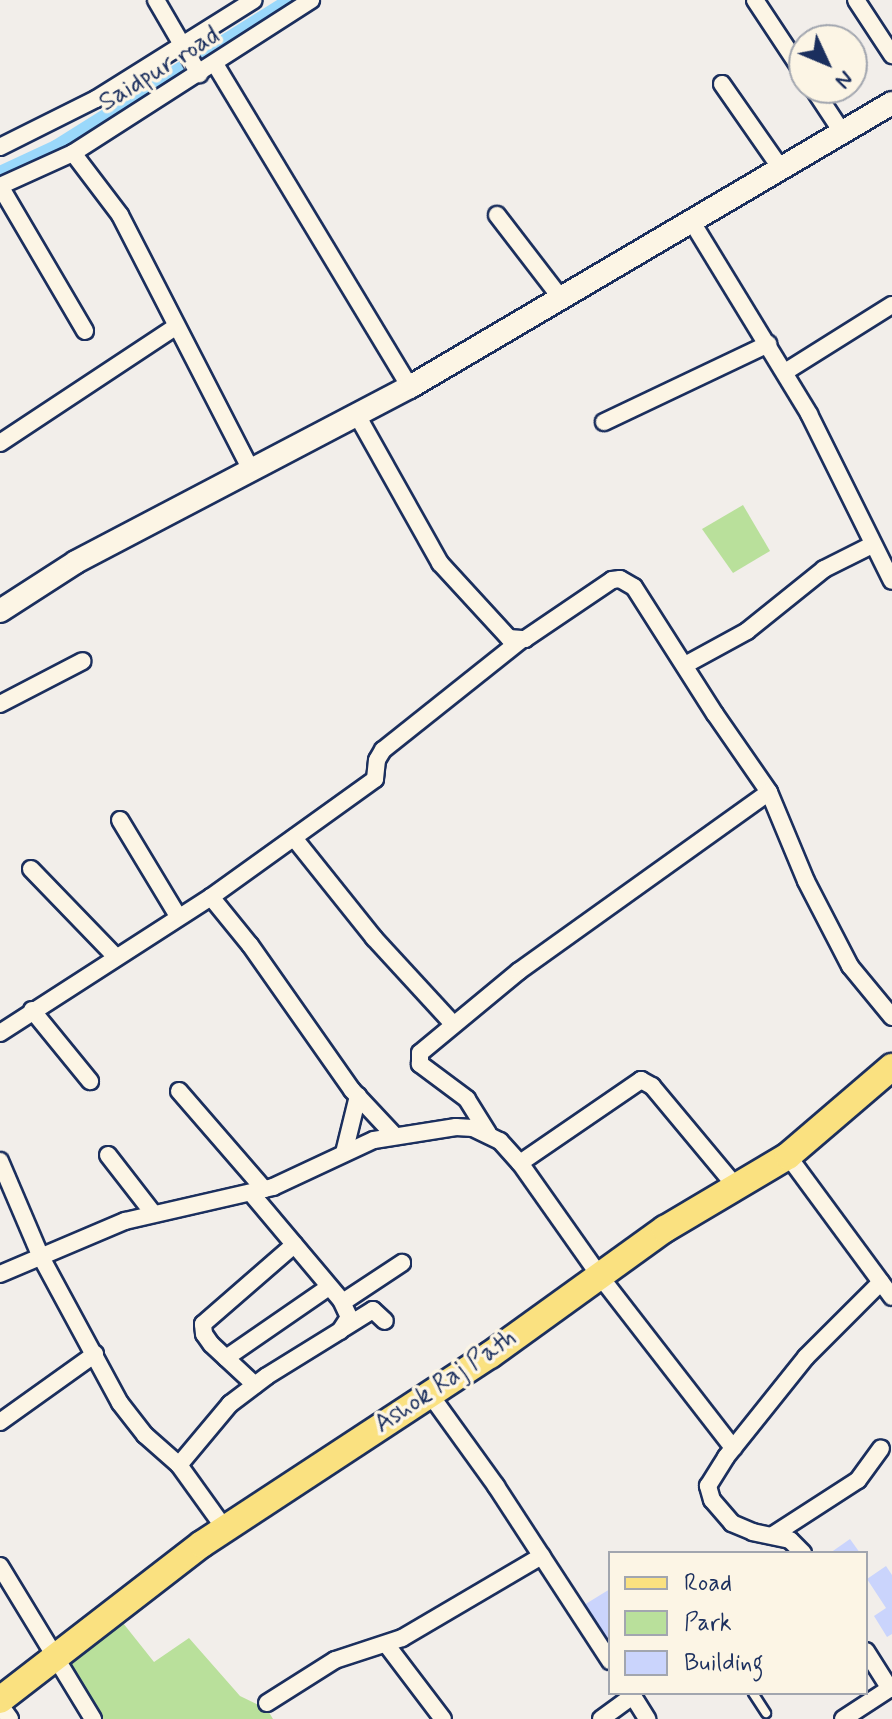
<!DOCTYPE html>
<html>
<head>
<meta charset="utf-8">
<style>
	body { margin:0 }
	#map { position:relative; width:892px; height:1719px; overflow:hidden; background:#f2eeea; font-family:Mynerve,sans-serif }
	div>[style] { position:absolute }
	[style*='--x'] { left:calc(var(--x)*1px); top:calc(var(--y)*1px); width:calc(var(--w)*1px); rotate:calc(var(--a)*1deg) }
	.green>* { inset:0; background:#b9e09b }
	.canal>* { height:14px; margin:-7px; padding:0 7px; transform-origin:7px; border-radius:7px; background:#9ad8fb }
	.building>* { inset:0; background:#cad4fc }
	.roads { filter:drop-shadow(2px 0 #1b2f5e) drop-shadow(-2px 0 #1b2f5e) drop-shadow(0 2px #1b2f5e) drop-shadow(0 -2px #1b2f5e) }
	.lane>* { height:8px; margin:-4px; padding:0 4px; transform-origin:4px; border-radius:4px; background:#fcf5e5 }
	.street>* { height:16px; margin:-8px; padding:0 8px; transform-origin:8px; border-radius:8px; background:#fcf5e5 }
	.secondary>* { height:22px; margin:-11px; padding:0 11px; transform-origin:11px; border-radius:11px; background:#fcf5e5 }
	.primary>* { height:26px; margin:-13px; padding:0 13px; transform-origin:13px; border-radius:13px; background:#fae180 }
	span { translate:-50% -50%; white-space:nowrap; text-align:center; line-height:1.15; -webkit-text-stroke:7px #fcf5e5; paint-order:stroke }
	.street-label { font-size:26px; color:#1b2f5e }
	.legend { position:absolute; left:608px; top:1551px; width:260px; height:144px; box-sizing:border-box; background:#fcf5e5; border:2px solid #a2a6af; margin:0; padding:10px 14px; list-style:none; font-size:24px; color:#1b2f5e }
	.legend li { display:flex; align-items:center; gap:16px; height:40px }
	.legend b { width:40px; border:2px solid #a2a6af }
	.north { position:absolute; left:788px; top:24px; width:80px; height:80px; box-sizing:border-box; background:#fcf5e5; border:2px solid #a2a6af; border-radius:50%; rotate:134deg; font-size:22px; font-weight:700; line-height:32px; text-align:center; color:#1b2f5e }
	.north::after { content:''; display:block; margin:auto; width:28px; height:36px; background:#1b2f5e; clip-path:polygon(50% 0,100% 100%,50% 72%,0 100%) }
</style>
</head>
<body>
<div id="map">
	<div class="green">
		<i style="clip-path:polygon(743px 505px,770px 551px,733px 573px,702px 529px)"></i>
		<i style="clip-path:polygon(123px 1623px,154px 1662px,189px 1638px,240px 1696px,267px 1709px,273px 1719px,102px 1719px,68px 1661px)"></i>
	</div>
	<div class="canal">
		<i style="--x:0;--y:173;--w:62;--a:-24.9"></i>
		<i style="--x:56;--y:147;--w:276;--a:-32.1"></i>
	</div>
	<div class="building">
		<i style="clip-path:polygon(850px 1539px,860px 1553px,830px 1553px)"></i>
		<i style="clip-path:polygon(886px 1566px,892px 1575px,892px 1634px,887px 1637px,874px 1616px,886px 1608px,867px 1579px)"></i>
		<i style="clip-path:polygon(610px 1589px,610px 1648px,584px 1605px)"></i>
	</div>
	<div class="roads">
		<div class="lane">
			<i style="--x:753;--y:1693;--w:24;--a:57"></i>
		</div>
		<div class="street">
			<i style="--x:156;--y:0;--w:86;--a:59.8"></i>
			<i style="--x:755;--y:0;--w:89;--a:56.5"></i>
			<i style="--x:856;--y:0;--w:66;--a:56.8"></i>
			<i style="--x:215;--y:64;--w:377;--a:58.9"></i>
			<i style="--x:722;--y:84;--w:101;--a:55.1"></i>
			<i style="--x:813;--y:88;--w:53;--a:56.6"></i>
			<i style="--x:0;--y:147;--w:107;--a:-26.6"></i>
			<i style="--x:96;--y:99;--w:186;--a:-32.1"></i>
			<i style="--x:73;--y:153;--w:78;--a:52.8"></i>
			<i style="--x:120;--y:215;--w:287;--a:62.8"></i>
			<i style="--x:0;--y:186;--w:80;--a:-24.3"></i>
			<i style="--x:73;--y:153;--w:283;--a:-32.7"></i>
			<i style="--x:0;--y:186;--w:168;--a:59.6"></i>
			<i style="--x:497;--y:215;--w:105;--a:52.4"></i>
			<i style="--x:692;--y:222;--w:225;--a:58.6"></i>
			<i style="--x:809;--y:414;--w:186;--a:63.6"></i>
			<i style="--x:785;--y:372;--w:126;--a:-32.1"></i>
			<i style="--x:357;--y:415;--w:170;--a:60.7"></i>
			<i style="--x:440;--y:563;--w:102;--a:47.4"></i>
			<i style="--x:509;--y:638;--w:16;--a:4"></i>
			<i style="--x:525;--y:639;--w:105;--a:-34.1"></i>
			<i style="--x:612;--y:580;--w:8;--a:-7"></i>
			<i style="--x:620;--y:579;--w:16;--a:30"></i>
			<i style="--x:634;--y:587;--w:151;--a:57.5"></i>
			<i style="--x:715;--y:714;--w:95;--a:55.3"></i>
			<i style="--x:769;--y:792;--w:96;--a:67.4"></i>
			<i style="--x:806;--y:881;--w:96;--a:62.6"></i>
			<i style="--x:850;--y:966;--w:66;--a:50.5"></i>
			<i style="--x:604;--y:422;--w:182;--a:-25.4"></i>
			<i style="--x:0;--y:443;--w:210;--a:-33.5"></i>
			<i style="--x:685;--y:665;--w:71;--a:-28.7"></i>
			<i style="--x:747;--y:631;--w:99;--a:-38.8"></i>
			<i style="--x:824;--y:569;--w:54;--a:-26.6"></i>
			<i style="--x:0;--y:704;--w:93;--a:-27.4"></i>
			<i style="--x:120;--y:820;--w:112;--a:58.9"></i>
			<i style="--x:294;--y:838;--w:128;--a:51.3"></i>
			<i style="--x:374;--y:938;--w:117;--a:47.4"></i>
			<i style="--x:31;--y:869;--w:121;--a:46"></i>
			<i style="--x:32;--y:1010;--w:92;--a:50.8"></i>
			<i style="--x:0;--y:1033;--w:251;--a:-32.8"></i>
			<i style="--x:179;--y:1091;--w:130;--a:49.1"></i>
			<i style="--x:488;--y:1133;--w:40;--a:-122"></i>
			<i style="--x:467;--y:1099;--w:59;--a:-143.3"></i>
			<i style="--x:420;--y:1064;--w:11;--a:-90"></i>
			<i style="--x:420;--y:1053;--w:129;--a:-39.6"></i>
			<i style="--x:519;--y:971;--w:307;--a:-35.6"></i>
			<i style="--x:395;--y:1136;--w:63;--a:-133.1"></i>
			<i style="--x:352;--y:1090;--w:177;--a:-125.1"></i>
			<i style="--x:250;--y:945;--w:62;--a:-129.1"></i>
			<i style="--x:211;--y:897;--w:202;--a:-35.7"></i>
			<i style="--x:375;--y:779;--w:19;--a:-84"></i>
			<i style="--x:377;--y:760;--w:12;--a:-59"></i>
			<i style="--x:383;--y:750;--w:175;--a:-38.5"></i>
			<i style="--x:344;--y:1153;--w:59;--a:-76.2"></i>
			<i style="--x:108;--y:1155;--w:73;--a:52.2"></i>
			<i style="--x:788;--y:1156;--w:175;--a:53.6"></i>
			<i style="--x:0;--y:1161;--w:104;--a:66.9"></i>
			<i style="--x:41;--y:1257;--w:166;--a:61.6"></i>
			<i style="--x:120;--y:1403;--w:41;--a:52"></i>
			<i style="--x:145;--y:1435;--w:45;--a:41.4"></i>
			<i style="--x:179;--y:1465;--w:79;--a:54.3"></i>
			<i style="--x:520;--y:1163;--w:147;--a:-34.4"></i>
			<i style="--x:641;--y:1080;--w:13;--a:29"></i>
			<i style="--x:652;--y:1086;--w:133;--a:50.2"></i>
			<i style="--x:0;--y:1274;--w:136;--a:-23"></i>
			<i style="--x:125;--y:1221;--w:152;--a:-12.9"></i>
			<i style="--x:273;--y:1187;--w:111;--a:-25"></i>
			<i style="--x:374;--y:1140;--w:83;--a:-9"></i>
			<i style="--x:456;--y:1127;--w:17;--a:3"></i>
			<i style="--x:473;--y:1128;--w:30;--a:26"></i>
			<i style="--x:500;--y:1141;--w:30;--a:48"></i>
			<i style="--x:520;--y:1163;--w:137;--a:54.8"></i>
			<i style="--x:599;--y:1275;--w:219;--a:52.2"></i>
			<i style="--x:343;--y:1302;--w:71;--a:-33.5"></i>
			<i style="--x:344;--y:1328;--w:34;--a:-32"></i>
			<i style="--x:373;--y:1310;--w:16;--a:43"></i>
			<i style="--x:226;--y:1358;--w:125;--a:-34.6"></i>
			<i style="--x:255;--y:1385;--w:60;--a:-137"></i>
			<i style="--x:211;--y:1344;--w:12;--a:-125"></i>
			<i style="--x:204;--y:1334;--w:10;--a:-96"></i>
			<i style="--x:203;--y:1324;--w:121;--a:-41"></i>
			<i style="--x:429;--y:1393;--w:115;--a:54.2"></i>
			<i style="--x:496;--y:1486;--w:209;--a:56.9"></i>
			<i style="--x:0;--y:1422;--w:117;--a:-35.6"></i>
			<i style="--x:179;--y:1465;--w:80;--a:-50.1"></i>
			<i style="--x:230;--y:1404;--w:46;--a:-37.1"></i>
			<i style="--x:267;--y:1376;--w:86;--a:-31.7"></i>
			<i style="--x:340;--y:1331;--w:17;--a:-57"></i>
			<i style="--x:349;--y:1317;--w:19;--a:-115"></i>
			<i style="--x:341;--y:1300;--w:140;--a:-130.1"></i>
			<i style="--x:773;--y:1535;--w:101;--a:-32.9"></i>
			<i style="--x:858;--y:1480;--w:39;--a:-54"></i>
			<i style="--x:803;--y:1553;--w:18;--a:-135"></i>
			<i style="--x:790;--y:1540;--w:38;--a:-168"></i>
			<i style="--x:753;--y:1532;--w:23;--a:-157"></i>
			<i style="--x:732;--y:1523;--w:30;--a:-131"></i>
			<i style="--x:712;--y:1500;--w:15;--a:-106"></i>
			<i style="--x:708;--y:1486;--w:34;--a:-58"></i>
			<i style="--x:726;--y:1457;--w:128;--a:-51.3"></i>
			<i style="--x:806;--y:1357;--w:106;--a:-45"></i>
			<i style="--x:0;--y:1566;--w:179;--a:58.7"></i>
			<i style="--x:386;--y:1644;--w:94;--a:52.8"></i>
			<i style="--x:866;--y:1651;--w:45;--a:57.7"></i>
			<i style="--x:631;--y:1693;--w:31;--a:58"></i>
			<i style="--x:267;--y:1703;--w:80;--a:-32.3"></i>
			<i style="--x:335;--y:1660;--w:71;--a:-18.2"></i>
			<i style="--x:402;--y:1638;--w:162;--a:-30.4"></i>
			<i style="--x:0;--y:1705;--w:17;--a:54"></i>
			<i style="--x:601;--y:1719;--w:39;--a:-36"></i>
			<i style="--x:843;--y:1719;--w:59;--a:-33.1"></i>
		</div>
		<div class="secondary">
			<i style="--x:0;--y:611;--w:90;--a:-32.8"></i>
			<i style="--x:76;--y:562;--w:377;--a:-27.7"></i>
			<i style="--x:410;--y:387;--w:559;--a:-30.51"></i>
		</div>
		<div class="primary">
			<i style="--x:0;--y:1700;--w:255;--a:-37.7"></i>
			<i style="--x:202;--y:1544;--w:344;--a:-33.3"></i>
			<i style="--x:490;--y:1355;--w:216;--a:-35.8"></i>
			<i style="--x:665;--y:1229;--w:143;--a:-30.7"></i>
			<i style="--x:788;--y:1156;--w:137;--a:-40.6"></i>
		</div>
	</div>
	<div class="street-label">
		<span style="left:160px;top:70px;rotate:-32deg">Saidpur road</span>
		<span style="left:446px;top:1382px;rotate:-34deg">Ashok Raj Path</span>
	</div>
	<ul class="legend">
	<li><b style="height:10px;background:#fae180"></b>Road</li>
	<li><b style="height:22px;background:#b9e09b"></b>Park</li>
	<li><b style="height:22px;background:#cad4fc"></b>Building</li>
	</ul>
	<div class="north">N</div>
</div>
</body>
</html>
